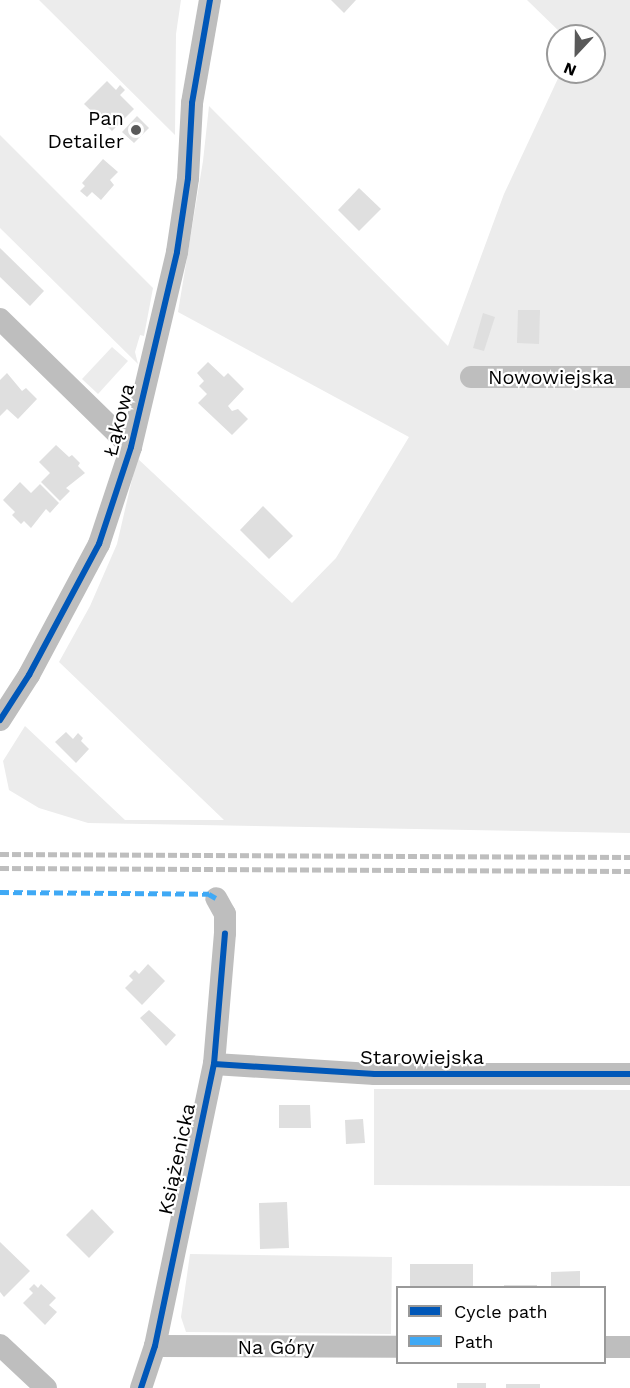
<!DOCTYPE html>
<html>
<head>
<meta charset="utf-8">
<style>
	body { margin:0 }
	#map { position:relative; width:630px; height:1388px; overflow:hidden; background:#fff; font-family:"Work Sans",sans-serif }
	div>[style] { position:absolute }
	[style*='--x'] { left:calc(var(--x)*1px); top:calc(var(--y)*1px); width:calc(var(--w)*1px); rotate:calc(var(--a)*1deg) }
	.green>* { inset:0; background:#ececec }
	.building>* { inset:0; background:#dfdfdf }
	.minor>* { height:22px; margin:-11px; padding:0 11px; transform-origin:11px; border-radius:11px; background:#bebebe }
	.rail>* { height:4.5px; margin-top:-2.25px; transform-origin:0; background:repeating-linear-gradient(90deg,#bebebe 0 9px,transparent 0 12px) }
	.quiet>* { height:4.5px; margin-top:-2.25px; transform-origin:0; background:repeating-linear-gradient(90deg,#3fa9f5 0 9px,transparent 0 13.5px) }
	.cycleway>* { height:6px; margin:-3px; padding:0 3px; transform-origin:3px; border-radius:3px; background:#0057b8 }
	.dots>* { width:16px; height:16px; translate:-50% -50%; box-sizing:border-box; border:3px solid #fff; border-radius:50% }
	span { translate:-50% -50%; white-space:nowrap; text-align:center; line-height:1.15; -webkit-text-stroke:4.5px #fff; paint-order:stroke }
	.poi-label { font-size:20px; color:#000 }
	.right { translate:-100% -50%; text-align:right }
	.street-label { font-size:20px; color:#000 }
	.legend { position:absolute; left:396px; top:1286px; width:210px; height:78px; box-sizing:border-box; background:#fff; border:2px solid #999; margin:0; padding:8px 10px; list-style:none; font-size:18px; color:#000 }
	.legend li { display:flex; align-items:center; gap:12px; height:30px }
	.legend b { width:30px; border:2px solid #999 }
	.north { position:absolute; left:546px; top:24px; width:60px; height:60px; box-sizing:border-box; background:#fff; border:2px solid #999; border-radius:50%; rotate:202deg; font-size:16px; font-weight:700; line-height:24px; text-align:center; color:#000 }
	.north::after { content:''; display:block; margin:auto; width:21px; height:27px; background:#595959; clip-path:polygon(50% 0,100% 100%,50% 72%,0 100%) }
</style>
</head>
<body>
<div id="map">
	<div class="green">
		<i style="clip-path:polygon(39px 0,181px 0,176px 34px,175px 135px)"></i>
		<i style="clip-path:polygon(527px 0,630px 0,630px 833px,88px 823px,39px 808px,9px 790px,3px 761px,25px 726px,125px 820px,224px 820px,59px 662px,90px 606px,117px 544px,137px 458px,292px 603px,336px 558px,409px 437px,178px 312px,203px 161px,209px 106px,448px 346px,504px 194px,561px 72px,594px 72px,594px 36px,564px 36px)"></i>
		<i style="clip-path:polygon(0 135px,153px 288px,144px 336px,140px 335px,135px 352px,138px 364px,0 228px)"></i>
		<i style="clip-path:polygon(112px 347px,128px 361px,98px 394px,82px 379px)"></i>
		<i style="clip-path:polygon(374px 1089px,630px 1090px,630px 1186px,374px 1185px)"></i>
		<i style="clip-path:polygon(190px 1254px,392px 1257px,391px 1334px,186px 1332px,181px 1317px)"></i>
	</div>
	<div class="building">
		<i style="clip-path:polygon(331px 0,356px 0,344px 13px)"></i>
		<i style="clip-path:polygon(107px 81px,116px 90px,120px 85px,125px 90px,120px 95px,134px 109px,112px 131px,84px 104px)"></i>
		<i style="clip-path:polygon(137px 116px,149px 128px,134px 143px,122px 132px)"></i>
		<i style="clip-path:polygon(103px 159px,118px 172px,110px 180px,114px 185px,101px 200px,92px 192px,87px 197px,80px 191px,85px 186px,82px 183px)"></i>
		<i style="clip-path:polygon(359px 188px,381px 209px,359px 231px,338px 210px)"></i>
		<i style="clip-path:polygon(0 248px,44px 291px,30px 306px,0 277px)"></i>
		<i style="clip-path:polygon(518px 310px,540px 310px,539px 344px,517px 343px)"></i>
		<i style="clip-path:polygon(483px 313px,495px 317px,484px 351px,473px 348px)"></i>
		<i style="clip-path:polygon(208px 362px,224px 377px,228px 373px,244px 389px,228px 406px,232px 411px,238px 409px,248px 419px,232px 435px,198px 403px,207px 394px,199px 386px,204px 381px,197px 373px)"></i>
		<i style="clip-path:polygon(7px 373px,22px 391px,26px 388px,37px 399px,18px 419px,7px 409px,0 416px,0 380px)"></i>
		<i style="clip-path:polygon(56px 445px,69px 457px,72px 455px,80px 463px,78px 466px,85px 473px,66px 488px,70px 491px,60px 501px,41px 482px,50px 473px,39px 462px)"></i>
		<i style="clip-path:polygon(20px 482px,31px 493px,40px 484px,59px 503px,50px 513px,46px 509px,31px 528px,24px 521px,21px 524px,12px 515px,15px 512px,3px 500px)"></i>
		<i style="clip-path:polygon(263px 506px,293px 536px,269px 559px,240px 530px)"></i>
		<i style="clip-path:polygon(66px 732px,73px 739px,78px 733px,83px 738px,81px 741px,89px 749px,76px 763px,55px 742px)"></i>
		<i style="clip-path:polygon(148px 964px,165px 981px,142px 1005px,125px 988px,133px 980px,129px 976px,135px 970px,139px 974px)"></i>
		<i style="clip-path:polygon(149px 1010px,176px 1035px,166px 1046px,140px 1018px)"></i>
		<i style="clip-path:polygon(279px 1105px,310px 1105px,311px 1128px,279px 1128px)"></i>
		<i style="clip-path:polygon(363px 1119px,365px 1143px,346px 1144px,345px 1120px)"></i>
		<i style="clip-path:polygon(287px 1202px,289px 1248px,260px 1249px,259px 1203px)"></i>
		<i style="clip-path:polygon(92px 1209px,114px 1232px,89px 1258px,66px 1235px)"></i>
		<i style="clip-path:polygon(0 1242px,30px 1271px,4px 1297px,0 1292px)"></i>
		<i style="clip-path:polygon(410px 1264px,473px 1264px,473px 1288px,410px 1288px)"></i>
		<i style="clip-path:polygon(580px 1271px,580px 1288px,551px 1288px,551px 1272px)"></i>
		<i style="clip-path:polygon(34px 1284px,38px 1288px,41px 1284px,56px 1298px,49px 1305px,57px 1312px,45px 1325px,23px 1303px,33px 1293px,29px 1289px)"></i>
		<i style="clip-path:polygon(504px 1285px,537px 1285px,537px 1288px,504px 1288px)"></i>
		<i style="clip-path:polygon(457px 1383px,486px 1383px,486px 1388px,457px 1388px)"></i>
		<i style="clip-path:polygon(506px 1384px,540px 1384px,540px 1388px,506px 1388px)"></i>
	</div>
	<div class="minor">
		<i style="--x:0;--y:319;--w:183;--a:44.3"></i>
		<i style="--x:471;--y:377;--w:159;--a:0"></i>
		<i style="--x:0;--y:720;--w:54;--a:-57.2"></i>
		<i style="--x:29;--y:675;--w:149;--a:-61.9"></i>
		<i style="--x:99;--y:544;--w:102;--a:-71.7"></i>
		<i style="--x:131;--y:447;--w:200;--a:-76.7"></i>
		<i style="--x:177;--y:252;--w:75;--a:-81.5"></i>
		<i style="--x:188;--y:178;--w:75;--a:-86.9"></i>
		<i style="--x:192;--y:103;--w:105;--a:-80.1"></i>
		<i style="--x:214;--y:1064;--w:161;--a:3.6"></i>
		<i style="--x:375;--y:1074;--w:255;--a:0"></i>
		<i style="--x:0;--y:1345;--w:63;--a:43.1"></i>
		<i style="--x:155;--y:1346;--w:243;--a:0.2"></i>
		<i style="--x:604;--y:1347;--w:26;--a:0"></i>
		<i style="--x:141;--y:1388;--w:44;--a:-71.6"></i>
		<i style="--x:155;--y:1346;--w:288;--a:-78.2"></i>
		<i style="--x:214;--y:1064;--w:131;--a:-85.2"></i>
		<i style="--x:225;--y:933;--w:19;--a:-90"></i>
		<i style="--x:225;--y:914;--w:18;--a:-119"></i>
	</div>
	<div class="rail">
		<i style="--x:0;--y:854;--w:630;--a:0.27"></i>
		<i style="--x:0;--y:868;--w:630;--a:0.27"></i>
	</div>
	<div class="quiet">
		<i style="--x:0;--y:892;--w:209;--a:0.5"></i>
		<i style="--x:209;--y:894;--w:8;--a:30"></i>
	</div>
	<div class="cycleway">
		<i style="--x:0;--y:720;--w:54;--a:-57.2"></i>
		<i style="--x:29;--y:675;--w:149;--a:-61.9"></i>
		<i style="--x:99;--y:544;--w:102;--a:-71.7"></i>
		<i style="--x:131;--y:447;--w:200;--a:-76.7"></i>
		<i style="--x:177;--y:252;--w:75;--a:-81.5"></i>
		<i style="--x:188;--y:178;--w:75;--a:-86.9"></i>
		<i style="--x:192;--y:103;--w:105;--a:-80.1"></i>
		<i style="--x:214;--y:1064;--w:161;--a:3.6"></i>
		<i style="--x:375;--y:1074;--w:255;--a:0"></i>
		<i style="--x:141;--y:1388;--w:44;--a:-71.6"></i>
		<i style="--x:155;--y:1346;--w:288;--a:-78.2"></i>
		<i style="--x:214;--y:1064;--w:131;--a:-85.2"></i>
	</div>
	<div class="dots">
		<i style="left:136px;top:130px;background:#595959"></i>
	</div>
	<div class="poi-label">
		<span class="right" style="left:124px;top:130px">Pan<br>Detailer</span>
	</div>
	<div class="street-label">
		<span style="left:551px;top:377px">Nowowiejska</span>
		<span style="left:119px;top:420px;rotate:-76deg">Łąkowa</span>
		<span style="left:422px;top:1057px">Starowiejska</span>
		<span style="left:177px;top:1159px;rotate:-78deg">Książenicka</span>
		<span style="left:276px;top:1347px">Na Góry</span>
	</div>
	<ul class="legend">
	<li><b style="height:8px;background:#0057b8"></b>Cycle path</li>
	<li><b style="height:8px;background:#3fa9f5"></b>Path</li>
	</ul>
	<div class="north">N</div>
</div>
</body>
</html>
